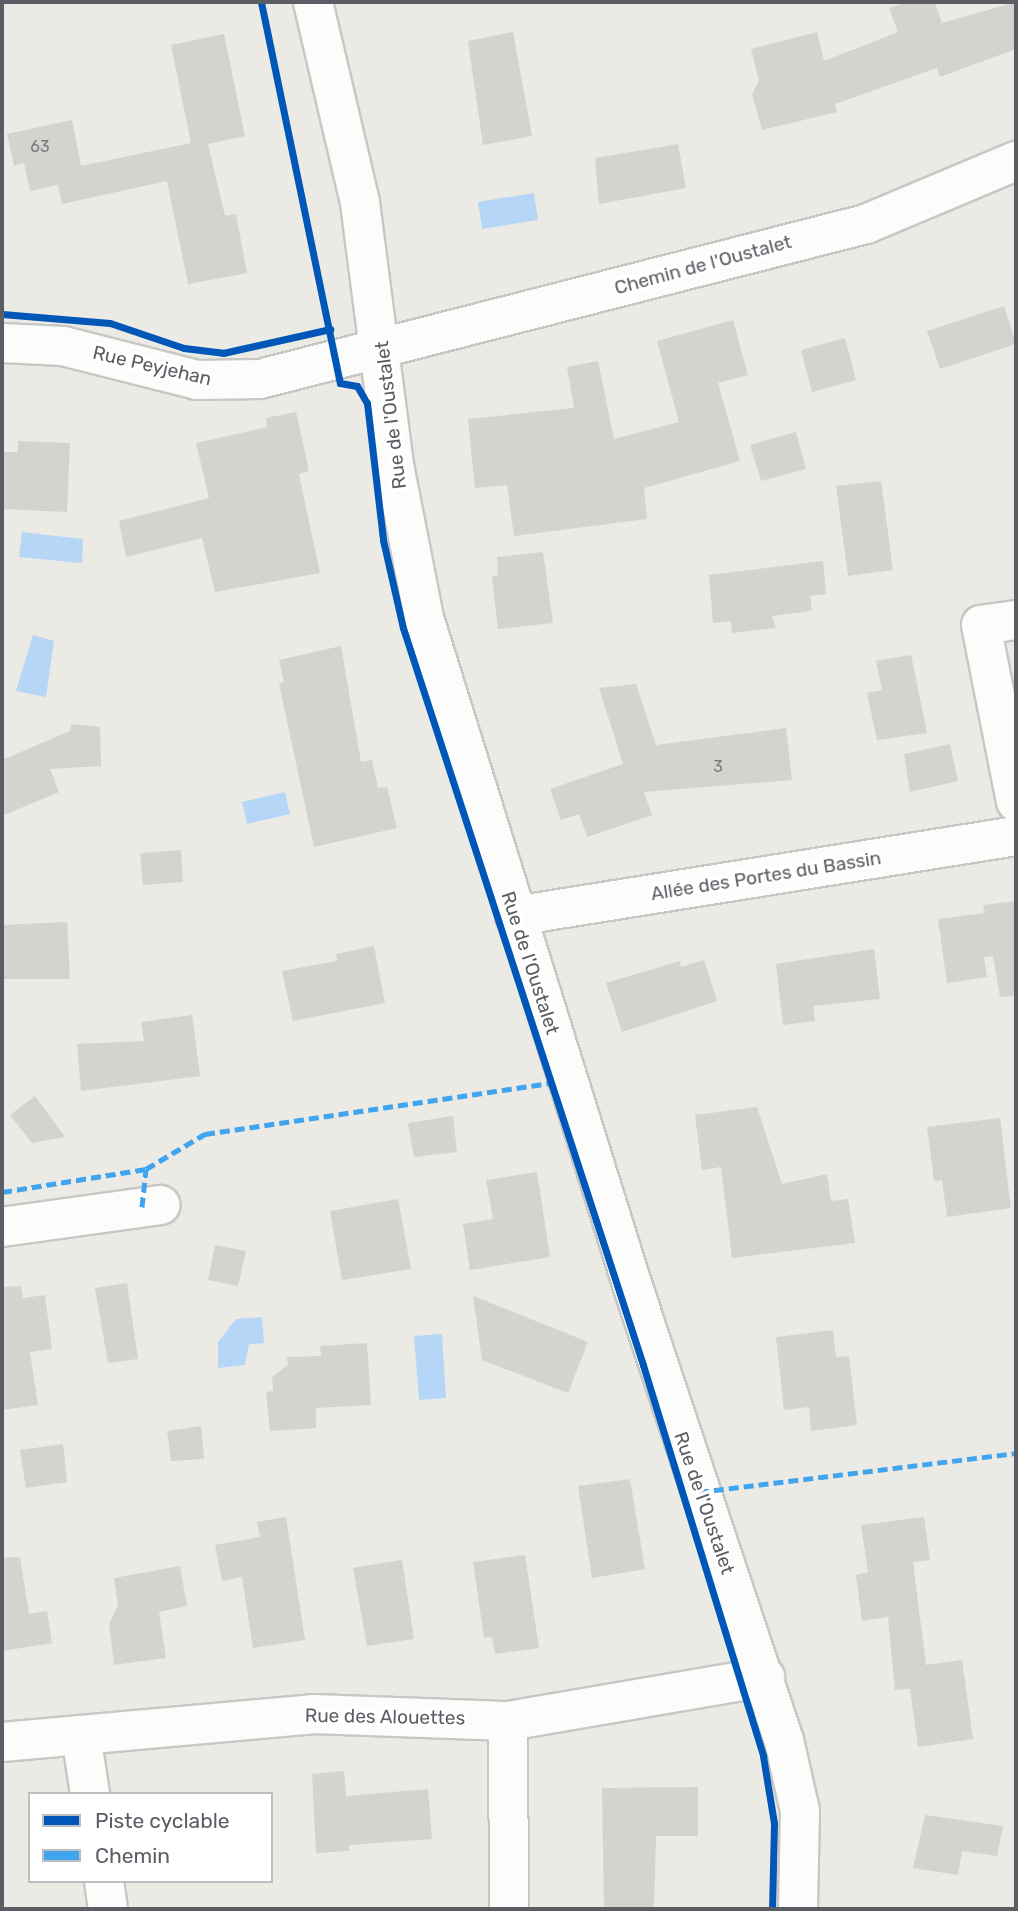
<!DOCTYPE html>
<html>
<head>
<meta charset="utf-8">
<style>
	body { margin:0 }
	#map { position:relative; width:1018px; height:1911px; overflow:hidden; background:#ebeae4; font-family:Rubik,sans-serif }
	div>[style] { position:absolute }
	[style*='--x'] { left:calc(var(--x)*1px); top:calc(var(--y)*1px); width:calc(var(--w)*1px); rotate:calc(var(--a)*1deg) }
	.water>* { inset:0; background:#b6d6f7 }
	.building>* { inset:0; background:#d4d3cf }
	.roads { filter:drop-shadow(2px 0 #c7c8c6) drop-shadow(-2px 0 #c7c8c6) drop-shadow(0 2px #c7c8c6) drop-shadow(0 -2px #c7c8c6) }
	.minor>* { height:38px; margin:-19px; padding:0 19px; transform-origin:19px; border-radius:19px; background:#fcfcfb }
	.tertiary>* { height:38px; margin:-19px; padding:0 19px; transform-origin:19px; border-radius:19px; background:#fcfcfb }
	.quiet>* { height:5px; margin-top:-2.5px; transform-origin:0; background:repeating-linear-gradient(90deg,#40a5ee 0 10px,transparent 0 15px) }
	.cycleway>* { height:7px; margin:-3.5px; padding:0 3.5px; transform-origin:3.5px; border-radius:3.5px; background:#0057b8 }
	span { translate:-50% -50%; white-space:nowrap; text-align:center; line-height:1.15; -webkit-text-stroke:7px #fff; paint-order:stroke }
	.number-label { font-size:16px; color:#797b7e }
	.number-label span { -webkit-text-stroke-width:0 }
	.street-label { font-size:19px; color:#5a5d63 }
	.frame { position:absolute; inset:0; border:4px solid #5a5d63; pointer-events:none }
	.legend { position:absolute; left:28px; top:1792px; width:245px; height:91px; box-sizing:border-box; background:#fff; border:2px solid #bdbec1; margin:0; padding:9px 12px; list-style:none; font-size:21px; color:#5a5d63 }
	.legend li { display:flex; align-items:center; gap:14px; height:35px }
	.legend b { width:35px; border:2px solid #bdbec1 }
</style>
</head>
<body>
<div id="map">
	<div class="water">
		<i style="clip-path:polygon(534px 193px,538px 220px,482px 229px,478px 202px)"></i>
		<i style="clip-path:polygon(22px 532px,83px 539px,82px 563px,19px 557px)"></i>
		<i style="clip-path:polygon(33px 635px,54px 641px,46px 697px,16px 691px)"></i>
		<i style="clip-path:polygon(285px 792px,290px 814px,247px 824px,242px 802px)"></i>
		<i style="clip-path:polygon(262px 1317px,264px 1343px,249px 1344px,245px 1365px,218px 1368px,218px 1342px,236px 1319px)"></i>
		<i style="clip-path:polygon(442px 1334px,446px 1398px,419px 1400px,414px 1336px)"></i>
	</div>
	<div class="building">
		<i style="clip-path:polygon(907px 2px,935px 2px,942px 23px,1016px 2px,1016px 49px,940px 77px,937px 68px,835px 104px,837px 112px,762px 130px,752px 94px,759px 81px,751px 49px,817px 32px,824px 61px,898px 32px,889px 8px)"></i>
		<i style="clip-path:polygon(513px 32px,532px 136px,483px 145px,468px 41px)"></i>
		<i style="clip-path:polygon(224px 34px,245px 136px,208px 144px,225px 216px,236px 214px,247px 273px,188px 284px,167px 181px,62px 204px,58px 185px,30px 191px,24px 163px,14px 166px,7px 134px,72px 120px,81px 166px,191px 143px,171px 45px)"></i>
		<i style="clip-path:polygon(678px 144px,686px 188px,599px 204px,595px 158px)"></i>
		<i style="clip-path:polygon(1004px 306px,1016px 344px,940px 369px,927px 331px)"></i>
		<i style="clip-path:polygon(733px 320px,748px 375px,718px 383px,740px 461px,644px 488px,647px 519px,514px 536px,507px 485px,475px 488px,468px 419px,574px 408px,567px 367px,598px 361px,614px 439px,679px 422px,657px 341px)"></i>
		<i style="clip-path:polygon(845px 338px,856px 380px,812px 392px,801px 350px)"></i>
		<i style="clip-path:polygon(296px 412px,309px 471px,299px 474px,320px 573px,215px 592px,202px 538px,126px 557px,119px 521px,209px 498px,196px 443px,267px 427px,266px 418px)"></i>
		<i style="clip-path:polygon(796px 432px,806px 469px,761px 481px,750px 445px)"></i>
		<i style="clip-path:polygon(18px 441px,70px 443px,67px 512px,2px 509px,2px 452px,18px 452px)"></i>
		<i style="clip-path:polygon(881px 481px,893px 570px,848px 576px,836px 486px)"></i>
		<i style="clip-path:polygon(543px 552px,553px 623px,498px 629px,492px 576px,498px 575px,497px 557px)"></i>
		<i style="clip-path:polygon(823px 561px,826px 594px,810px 596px,812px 611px,772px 616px,776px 628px,732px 633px,731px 621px,713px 623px,709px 575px)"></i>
		<i style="clip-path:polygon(341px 646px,361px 762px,372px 760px,378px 788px,387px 787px,397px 828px,314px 847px,279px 684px,284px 682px,279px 660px)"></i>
		<i style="clip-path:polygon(911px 655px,927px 733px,877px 740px,867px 693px,882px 690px,876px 661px)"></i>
		<i style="clip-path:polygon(636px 684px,656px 745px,786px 728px,792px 780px,644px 792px,652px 815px,587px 837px,579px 814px,561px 820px,550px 789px,623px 764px,599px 688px)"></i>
		<i style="clip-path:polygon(71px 724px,100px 727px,101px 766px,50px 769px,59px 792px,2px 816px,2px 760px,70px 731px)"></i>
		<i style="clip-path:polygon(950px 744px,958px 781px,910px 792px,904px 754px)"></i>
		<i style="clip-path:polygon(181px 850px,183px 882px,143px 885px,140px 853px)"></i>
		<i style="clip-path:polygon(1016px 901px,1016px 996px,1000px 997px,993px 956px,984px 957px,987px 977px,947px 983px,938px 919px,985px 913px,983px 905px)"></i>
		<i style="clip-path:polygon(67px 922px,70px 979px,2px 979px,2px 925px)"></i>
		<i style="clip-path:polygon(374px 946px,385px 1003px,293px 1021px,282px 971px,337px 961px,336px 954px)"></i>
		<i style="clip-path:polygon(874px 949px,880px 999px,813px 1006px,815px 1021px,783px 1025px,776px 964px)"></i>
		<i style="clip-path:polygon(704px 960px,717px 1001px,622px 1032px,606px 983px,680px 961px,681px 967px)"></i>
		<i style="clip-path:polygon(192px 1015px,200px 1076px,81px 1091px,77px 1044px,144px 1041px,141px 1022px)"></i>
		<i style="clip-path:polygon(35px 1096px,65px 1137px,32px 1143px,10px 1115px)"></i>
		<i style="clip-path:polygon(757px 1107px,782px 1184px,827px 1174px,831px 1201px,848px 1199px,855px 1243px,732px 1258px,721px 1167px,702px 1170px,695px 1115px)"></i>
		<i style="clip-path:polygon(453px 1116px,457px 1152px,414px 1157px,408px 1123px)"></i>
		<i style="clip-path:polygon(1000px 1118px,1011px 1208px,947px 1217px,942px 1180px,934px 1181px,927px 1127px)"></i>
		<i style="clip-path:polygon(537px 1172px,550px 1257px,470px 1270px,463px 1224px,493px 1219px,486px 1180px)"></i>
		<i style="clip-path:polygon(398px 1199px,411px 1269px,342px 1280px,330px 1211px)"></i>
		<i style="clip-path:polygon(215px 1245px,246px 1251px,238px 1286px,208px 1280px)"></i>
		<i style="clip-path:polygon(127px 1283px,138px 1359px,108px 1363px,95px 1288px)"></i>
		<i style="clip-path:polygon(21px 1286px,23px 1298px,45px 1295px,52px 1349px,30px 1352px,38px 1405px,2px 1410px,2px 1287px)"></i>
		<i style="clip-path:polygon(473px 1296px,588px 1342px,568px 1393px,482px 1360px)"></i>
		<i style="clip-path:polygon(833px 1330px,836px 1357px,849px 1356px,857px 1425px,811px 1431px,809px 1407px,784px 1410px,776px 1337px)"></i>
		<i style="clip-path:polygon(367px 1343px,371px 1405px,316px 1408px,316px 1428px,270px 1431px,266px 1392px,273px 1391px,272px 1377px,288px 1365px,287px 1357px,321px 1356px,320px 1346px)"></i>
		<i style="clip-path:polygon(201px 1426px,204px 1459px,171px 1461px,167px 1431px)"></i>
		<i style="clip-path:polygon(63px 1444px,67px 1482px,26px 1488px,20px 1450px)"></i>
		<i style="clip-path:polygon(630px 1479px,645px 1569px,592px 1578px,578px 1486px)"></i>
		<i style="clip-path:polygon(286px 1517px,305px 1640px,253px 1648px,242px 1577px,222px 1581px,215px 1545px,260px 1537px,257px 1522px)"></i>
		<i style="clip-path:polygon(924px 1517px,930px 1560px,913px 1562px,926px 1665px,962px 1660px,973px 1739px,918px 1747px,910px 1689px,895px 1690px,888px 1617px,862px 1621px,856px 1575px,868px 1572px,861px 1525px)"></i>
		<i style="clip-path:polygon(525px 1555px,539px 1648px,495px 1654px,492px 1637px,484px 1638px,473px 1562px)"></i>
		<i style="clip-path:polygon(20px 1557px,29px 1614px,47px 1611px,52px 1643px,2px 1651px,2px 1558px)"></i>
		<i style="clip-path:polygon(402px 1560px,414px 1639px,367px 1646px,353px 1568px)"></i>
		<i style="clip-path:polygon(180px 1566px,187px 1606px,159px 1612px,166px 1658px,114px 1665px,109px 1624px,118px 1605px,114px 1578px)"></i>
		<i style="clip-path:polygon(344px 1771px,346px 1796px,428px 1789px,432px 1839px,349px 1845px,349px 1851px,316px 1853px,312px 1774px)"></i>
		<i style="clip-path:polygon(698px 1787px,698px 1836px,656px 1836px,654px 1909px,604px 1909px,602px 1788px)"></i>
		<i style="clip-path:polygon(925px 1815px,1003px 1826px,997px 1856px,962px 1851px,958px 1875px,913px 1868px)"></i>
	</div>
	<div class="roads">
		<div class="minor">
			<i style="--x:2;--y:343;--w:61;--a:2.8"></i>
			<i style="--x:63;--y:346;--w:138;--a:14.2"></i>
			<i style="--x:197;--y:380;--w:63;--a:-0.9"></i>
			<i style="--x:260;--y:379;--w:626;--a:-14.35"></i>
			<i style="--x:866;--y:224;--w:163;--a:-22.8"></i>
			<i style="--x:1016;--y:620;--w:35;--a:172"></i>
			<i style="--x:981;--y:625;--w:180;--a:78.8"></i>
			<i style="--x:515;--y:916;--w:507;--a:-9.07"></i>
			<i style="--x:2;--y:1227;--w:160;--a:-7.9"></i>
			<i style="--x:508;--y:1721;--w:188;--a:89.7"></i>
			<i style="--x:81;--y:1735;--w:60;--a:81.3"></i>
			<i style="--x:2;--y:1742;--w:312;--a:-5.1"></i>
			<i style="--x:313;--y:1714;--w:195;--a:2.1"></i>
			<i style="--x:508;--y:1721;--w:261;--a:-9.7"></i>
			<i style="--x:104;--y:1881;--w:28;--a:82"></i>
		</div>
		<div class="tertiary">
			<i style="--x:313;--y:2;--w:206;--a:76.8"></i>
			<i style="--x:360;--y:203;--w:264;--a:82.6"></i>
			<i style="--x:394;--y:465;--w:156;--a:78.9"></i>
			<i style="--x:424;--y:618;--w:695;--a:72.66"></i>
			<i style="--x:631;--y:1281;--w:484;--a:71.6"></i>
			<i style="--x:784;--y:1740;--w:73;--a:77.3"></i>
			<i style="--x:800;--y:1811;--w:98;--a:91.2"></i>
		</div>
	</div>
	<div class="quiet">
		<i style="--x:2;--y:1192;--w:146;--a:-9.1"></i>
		<i style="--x:142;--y:1207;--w:38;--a:-84"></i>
		<i style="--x:146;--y:1169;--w:69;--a:-30.7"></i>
		<i style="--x:205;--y:1134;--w:349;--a:-8.4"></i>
		<i style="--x:699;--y:1492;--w:319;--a:-7"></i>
	</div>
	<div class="cycleway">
		<i style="--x:261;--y:2;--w:389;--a:78.3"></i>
		<i style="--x:340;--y:383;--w:17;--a:10"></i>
		<i style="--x:357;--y:386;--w:20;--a:60"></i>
		<i style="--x:367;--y:403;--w:138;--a:83.3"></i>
		<i style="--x:383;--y:540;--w:90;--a:77.2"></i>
		<i style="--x:403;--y:628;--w:775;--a:71.96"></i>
		<i style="--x:643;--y:1365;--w:409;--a:72.9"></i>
		<i style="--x:763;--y:1756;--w:68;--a:80.7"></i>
		<i style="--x:774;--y:1823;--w:86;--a:91.3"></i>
		<i style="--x:2;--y:314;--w:108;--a:4.8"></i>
		<i style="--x:110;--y:323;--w:78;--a:18.7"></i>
		<i style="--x:184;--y:348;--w:39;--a:7"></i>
		<i style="--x:223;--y:353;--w:110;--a:-12.6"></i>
	</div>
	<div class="number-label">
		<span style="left:40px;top:147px">63</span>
		<span style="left:718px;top:767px">3</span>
	</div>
	<div class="street-label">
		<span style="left:703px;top:265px;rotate:-15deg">Chemin de l'Oustalet</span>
		<span style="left:152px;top:366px;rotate:13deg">Rue Peyjehan</span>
		<span style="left:391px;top:415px;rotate:-97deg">Rue de l'Oustalet</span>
		<span style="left:766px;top:876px;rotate:-9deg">Allée des Portes du Bassin</span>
		<span style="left:530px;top:963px;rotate:72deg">Rue de l'Oustalet</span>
		<span style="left:704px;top:1503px;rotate:71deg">Rue de l'Oustalet</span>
		<span style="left:385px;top:1717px;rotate:1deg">Rue des Alouettes</span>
	</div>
	<div class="frame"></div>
	<ul class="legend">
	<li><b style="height:9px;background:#0057b8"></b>Piste cyclable</li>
	<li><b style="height:9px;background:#40a5ee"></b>Chemin</li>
	</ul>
</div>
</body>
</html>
